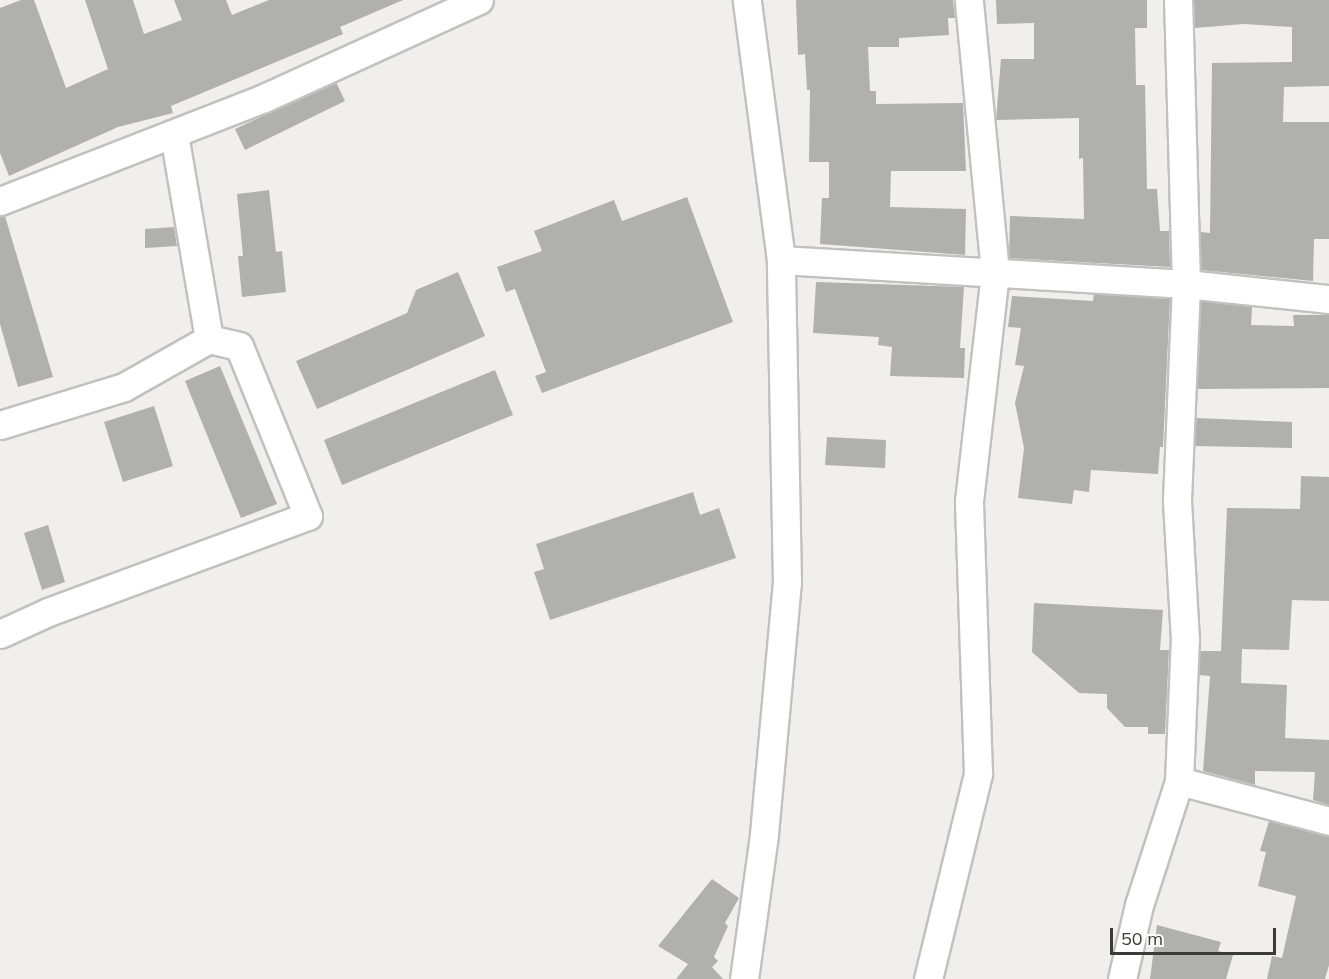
<!DOCTYPE html>
<html>
<head>
<meta charset="utf-8">
<style>
	body { margin:0 }
	#map { position:relative; width:1329px; height:979px; overflow:hidden; background:#f0efec; font-family:Mulish,sans-serif }
	div>[style] { position:absolute }
	[style*='--x'] { left:calc(var(--x)*1px); top:calc(var(--y)*1px); width:calc(var(--w)*1px); rotate:calc(var(--a)*1deg) }
	.building>* { inset:0; background:#b0b0ad }
	.roads { filter:drop-shadow(2px 0 #c1c1be) drop-shadow(-2px 0 #c1c1be) drop-shadow(0 2px #c1c1be) drop-shadow(0 -2px #c1c1be) }
	.minor>* { height:27px; margin:-13.5px; padding:0 13.5px; transform-origin:13.5px; border-radius:13.5px; background:#fff }
	span { translate:-50% -50%; white-space:nowrap; text-align:center; line-height:1.15; -webkit-text-stroke:4.5px #fffffe; paint-order:stroke }
	.scale { position:absolute; left:1110px; top:928px; width:166px; height:27px; box-sizing:border-box; border:3px solid #3b3b3a; border-top:0; padding-left:8px; font-size:18px; line-height:21px; white-space:nowrap; color:#3b3b3a; -webkit-text-stroke:4px #fffffe; paint-order:stroke }
</style>
</head>
<body>
<div id="map">
	<div class="building">
		<i style="clip-path:polygon(21px 0,34px 0,66px 88px,108px 69px,85px 0,133px 0,144px 34px,182px 20px,174px 0,226px 0,232px 15px,269px 0,403px 0,340px 27px,343px 34px,171px 106px,173px 113px,118px 127px,9px 176px,0 153px,0 8px)"></i>
		<i style="clip-path:polygon(796px 0,953px 0,955px 18px,948px 18px,949px 35px,899px 38px,899px 47px,868px 47px,870px 91px,876px 91px,876px 104px,963px 103px,966px 171px,891px 171px,890px 207px,966px 209px,965px 255px,820px 244px,822px 198px,829px 198px,829px 162px,809px 162px,810px 90px,807px 90px,805px 54px,798px 55px)"></i>
		<i style="clip-path:polygon(996px 0,1147px 0,1147px 28px,1135px 28px,1136px 85px,1145px 85px,1147px 189px,1157px 189px,1160px 231px,1169px 231px,1170px 267px,1009px 258px,1010px 216px,1084px 219px,1083px 158px,1079px 159px,1079px 118px,996px 120px,1001px 59px,1034px 59px,1034px 23px,997px 24px)"></i>
		<i style="clip-path:polygon(1194px 0,1329px 0,1329px 86px,1284px 87px,1283px 122px,1329px 122px,1329px 239px,1314px 239px,1313px 281px,1201px 270px,1200px 232px,1210px 233px,1212px 63px,1292px 62px,1292px 27px,1243px 24px,1195px 28px)"></i>
		<i style="clip-path:polygon(336px 82px,345px 101px,245px 150px,235px 129px)"></i>
		<i style="clip-path:polygon(269px 190px,276px 252px,282px 251px,286px 292px,242px 297px,238px 256px,243px 256px,237px 194px)"></i>
		<i style="clip-path:polygon(687px 197px,733px 322px,542px 393px,535px 376px,546px 372px,515px 289px,506px 292px,497px 267px,542px 251px,534px 231px,614px 200px,622px 221px)"></i>
		<i style="clip-path:polygon(0 216px,5px 216px,53px 377px,18px 387px,0 324px)"></i>
		<i style="clip-path:polygon(174px 227px,177px 246px,145px 248px,145px 229px)"></i>
		<i style="clip-path:polygon(458px 272px,485px 336px,317px 409px,296px 361px,407px 313px,416px 290px)"></i>
		<i style="clip-path:polygon(816px 282px,964px 287px,960px 348px,965px 348px,964px 378px,890px 376px,892px 347px,878px 345px,879px 337px,813px 333px)"></i>
		<i style="clip-path:polygon(1094px 294px,1170px 299px,1163px 447px,1160px 447px,1158px 474px,1091px 470px,1089px 492px,1074px 490px,1072px 504px,1018px 498px,1024px 448px,1015px 403px,1024px 366px,1015px 365px,1021px 328px,1008px 327px,1012px 296px,1093px 301px)"></i>
		<i style="clip-path:polygon(1201px 301px,1252px 307px,1251px 325px,1294px 326px,1293px 315px,1329px 315px,1329px 388px,1197px 389px)"></i>
		<i style="clip-path:polygon(220px 366px,277px 504px,241px 518px,185px 381px)"></i>
		<i style="clip-path:polygon(495px 370px,513px 415px,342px 485px,324px 440px)"></i>
		<i style="clip-path:polygon(154px 406px,173px 466px,123px 482px,104px 422px)"></i>
		<i style="clip-path:polygon(1196px 418px,1292px 422px,1292px 448px,1195px 446px)"></i>
		<i style="clip-path:polygon(827px 437px,886px 440px,885px 468px,825px 465px)"></i>
		<i style="clip-path:polygon(1301px 476px,1329px 477px,1329px 601px,1292px 600px,1289px 650px,1242px 649px,1241px 683px,1287px 685px,1285px 738px,1329px 740px,1329px 805px,1313px 800px,1315px 772px,1255px 771px,1255px 785px,1203px 771px,1210px 676px,1199px 675px,1200px 651px,1221px 651px,1227px 508px,1300px 509px)"></i>
		<i style="clip-path:polygon(693px 492px,700px 515px,719px 508px,736px 558px,550px 620px,534px 572px,544px 569px,536px 544px)"></i>
		<i style="clip-path:polygon(48px 525px,65px 582px,42px 590px,24px 533px)"></i>
		<i style="clip-path:polygon(1034px 603px,1163px 610px,1160px 650px,1169px 650px,1165px 734px,1148px 734px,1148px 727px,1125px 727px,1107px 708px,1107px 694px,1079px 693px,1032px 652px)"></i>
		<i style="clip-path:polygon(1269px 821px,1329px 836px,1329px 965px,1325px 979px,1267px 979px,1272px 956px,1282px 958px,1296px 896px,1258px 886px,1266px 852px,1260px 851px)"></i>
		<i style="clip-path:polygon(712px 879px,739px 898px,725px 923px,728px 926px,714px 957px,718px 961px,712px 967px,723px 979px,676px 979px,688px 964px,658px 946px)"></i>
		<i style="clip-path:polygon(1157px 925px,1221px 942px,1218px 951px,1233px 955px,1226px 979px,1150px 979px)"></i>
	</div>
	<div class="roads">
		<div class="minor">
			<i style="--x:0;--y:201;--w:283;--a:-21.3"></i>
			<i style="--x:264;--y:98;--w:236;--a:-24.5"></i>
			<i style="--x:781;--y:260;--w:406;--a:3.4"></i>
			<i style="--x:1186;--y:284;--w:144;--a:6"></i>
			<i style="--x:0;--y:425;--w:130;--a:-17"></i>
			<i style="--x:124;--y:387;--w:98;--a:-29.5"></i>
			<i style="--x:209;--y:339;--w:207;--a:-99.7"></i>
			<i style="--x:0;--y:634;--w:53;--a:-24.6"></i>
			<i style="--x:48;--y:612;--w:277;--a:-20.3"></i>
			<i style="--x:308;--y:516;--w:183;--a:-112.1"></i>
			<i style="--x:239;--y:346;--w:31;--a:-167"></i>
			<i style="--x:1179;--y:781;--w:155;--a:14.9"></i>
			<i style="--x:744;--y:979;--w:146;--a:-82.1"></i>
			<i style="--x:764;--y:834;--w:253;--a:-84.8"></i>
			<i style="--x:787;--y:582;--w:322;--a:-91.1"></i>
			<i style="--x:781;--y:260;--w:262;--a:-97.5"></i>
			<i style="--x:928;--y:979;--w:211;--a:-76.3"></i>
			<i style="--x:978;--y:774;--w:273;--a:-91.9"></i>
			<i style="--x:969;--y:501;--w:230;--a:-83.5"></i>
			<i style="--x:995;--y:272;--w:273;--a:-95.5"></i>
			<i style="--x:1122;--y:979;--w:76;--a:-77.1"></i>
			<i style="--x:1139;--y:905;--w:130;--a:-72.1"></i>
			<i style="--x:1179;--y:781;--w:141;--a:-87.6"></i>
			<i style="--x:1185;--y:640;--w:140;--a:-93.3"></i>
			<i style="--x:1177;--y:500;--w:216;--a:-87.6"></i>
			<i style="--x:1186;--y:284;--w:284;--a:-91.6"></i>
		</div>
	</div>
	<div class="scale">50 m</div>
</div>
</body>
</html>
